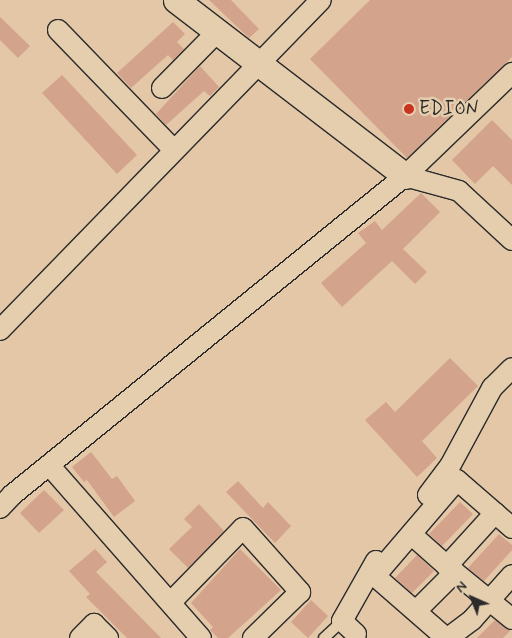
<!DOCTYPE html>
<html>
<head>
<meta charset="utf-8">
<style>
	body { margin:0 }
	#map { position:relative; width:512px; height:638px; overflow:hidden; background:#e3c7a7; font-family:Mynerve,sans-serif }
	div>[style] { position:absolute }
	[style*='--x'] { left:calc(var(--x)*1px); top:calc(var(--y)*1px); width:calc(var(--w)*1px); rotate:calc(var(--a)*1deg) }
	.building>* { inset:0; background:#d3a38b }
	.roads { filter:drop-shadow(1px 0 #2b2b2b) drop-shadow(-1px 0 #2b2b2b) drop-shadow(0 1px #2b2b2b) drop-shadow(0 -1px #2b2b2b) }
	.service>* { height:10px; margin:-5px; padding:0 5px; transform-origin:5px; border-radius:5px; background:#e4cead }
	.minor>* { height:20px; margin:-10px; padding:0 10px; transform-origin:10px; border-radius:10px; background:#e4cead }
	.tertiary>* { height:25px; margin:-12.5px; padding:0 12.5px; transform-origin:12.5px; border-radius:12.5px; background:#e4cead }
	.dots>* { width:14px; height:14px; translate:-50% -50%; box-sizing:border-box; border:2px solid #e4cead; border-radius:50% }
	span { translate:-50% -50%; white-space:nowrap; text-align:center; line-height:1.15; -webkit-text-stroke:5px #e4cead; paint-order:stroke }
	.poi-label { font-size:19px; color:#2b2b2b }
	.left { translate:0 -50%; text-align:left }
	.north { position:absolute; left:447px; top:573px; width:50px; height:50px; -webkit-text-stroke:4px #e4cead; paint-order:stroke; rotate:316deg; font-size:14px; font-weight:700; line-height:20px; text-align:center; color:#2b2b2b }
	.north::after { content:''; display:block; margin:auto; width:18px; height:22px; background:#2b2b2b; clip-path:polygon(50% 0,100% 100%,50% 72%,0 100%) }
</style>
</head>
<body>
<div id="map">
	<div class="building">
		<i style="clip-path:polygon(209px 0,231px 0,259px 29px,249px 38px)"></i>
		<i style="clip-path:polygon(370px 0,512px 0,512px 57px,407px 158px,310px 59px)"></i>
		<i style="clip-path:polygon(0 17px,30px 46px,18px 58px,0 40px)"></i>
		<i style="clip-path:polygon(173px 22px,185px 34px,177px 42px,184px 49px,173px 60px,168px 55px,131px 88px,117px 73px)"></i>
		<i style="clip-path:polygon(200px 66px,219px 87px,210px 96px,204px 91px,166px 125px,156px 114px)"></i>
		<i style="clip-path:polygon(62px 75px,137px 155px,117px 174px,42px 93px)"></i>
		<i style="clip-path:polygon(492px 120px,512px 140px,512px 185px,493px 166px,475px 184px,452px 160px)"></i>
		<i style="clip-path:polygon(421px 193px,440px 212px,403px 249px,427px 272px,415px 284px,392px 261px,342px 307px,321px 283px,366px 243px,358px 233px,375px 221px,382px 230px)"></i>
		<i style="clip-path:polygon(450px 358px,478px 386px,422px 441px,437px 458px,417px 477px,365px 420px,386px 402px,395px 412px)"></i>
		<i style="clip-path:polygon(91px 452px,112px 479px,117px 476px,135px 501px,114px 517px,87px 480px,84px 482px,72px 467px)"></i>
		<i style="clip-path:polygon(238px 481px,263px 508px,268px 502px,291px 526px,275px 543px,226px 492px)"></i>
		<i style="clip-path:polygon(44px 490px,64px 510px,39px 533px,20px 513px)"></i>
		<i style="clip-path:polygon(460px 502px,473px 514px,442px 546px,429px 534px)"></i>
		<i style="clip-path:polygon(199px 504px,224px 531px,188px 568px,169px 549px,192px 527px,184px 519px)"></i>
		<i style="clip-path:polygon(499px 534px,512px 545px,512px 550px,484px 581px,468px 568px)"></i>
		<i style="clip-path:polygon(95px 549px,107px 562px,96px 572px,161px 638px,127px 638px,86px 597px,90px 594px,69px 571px)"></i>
		<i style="clip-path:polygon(240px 549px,281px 590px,228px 638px,218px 638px,210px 630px,213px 627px,191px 603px)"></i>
		<i style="clip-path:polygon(417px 555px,434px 571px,412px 593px,395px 578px)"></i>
		<i style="clip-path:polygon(311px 600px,328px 616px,308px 638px,291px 622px)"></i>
		<i style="clip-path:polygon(495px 620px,510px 631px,503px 638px,477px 638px)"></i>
	</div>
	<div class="roads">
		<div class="service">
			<i style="--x:324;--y:638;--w:25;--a:-43"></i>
		</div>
		<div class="minor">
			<i style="--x:58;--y:30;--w:167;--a:46"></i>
			<i style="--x:162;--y:88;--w:80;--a:-45.5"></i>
			<i style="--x:405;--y:176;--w:56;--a:15.5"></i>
			<i style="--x:459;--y:191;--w:72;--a:42.8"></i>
			<i style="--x:0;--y:330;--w:460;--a:-45.8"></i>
			<i style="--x:49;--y:465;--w:230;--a:48.7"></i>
			<i style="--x:428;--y:495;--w:36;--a:-53"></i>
			<i style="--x:450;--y:466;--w:89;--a:-61.7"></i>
			<i style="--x:492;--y:388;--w:28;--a:-45"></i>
			<i style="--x:0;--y:508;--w:18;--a:-47"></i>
			<i style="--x:12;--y:495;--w:506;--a:-39.07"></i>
			<i style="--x:405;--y:176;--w:149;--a:-43.9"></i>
			<i style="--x:495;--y:513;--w:23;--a:41"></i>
			<i style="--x:412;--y:535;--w:47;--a:41.5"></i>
			<i style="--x:171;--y:602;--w:103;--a:-45.8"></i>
			<i style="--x:243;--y:528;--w:86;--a:48.3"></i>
			<i style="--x:300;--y:592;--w:66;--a:135.6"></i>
			<i style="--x:416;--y:611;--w:55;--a:-45"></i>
			<i style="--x:356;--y:634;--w:19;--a:-137"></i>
			<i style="--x:342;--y:621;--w:69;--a:-60.5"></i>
			<i style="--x:80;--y:638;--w:20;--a:-45"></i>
			<i style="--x:94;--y:624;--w:20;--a:45"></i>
			<i style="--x:446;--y:638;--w:94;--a:-138.9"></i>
			<i style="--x:375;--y:576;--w:126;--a:-49.5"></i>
			<i style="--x:457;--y:480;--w:50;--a:41"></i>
			<i style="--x:495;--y:513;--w:72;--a:132.2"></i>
			<i style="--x:447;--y:566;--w:84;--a:39.2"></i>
			<i style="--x:448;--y:638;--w:30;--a:-37"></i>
			<i style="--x:472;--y:620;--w:60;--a:-48.4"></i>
		</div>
		<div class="tertiary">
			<i style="--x:176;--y:0;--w:289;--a:37.5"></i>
		</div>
	</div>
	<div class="dots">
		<i style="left:409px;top:109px;background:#c8321e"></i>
	</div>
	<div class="poi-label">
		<span class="left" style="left:419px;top:109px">EDION</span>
	</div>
	<div class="north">N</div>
</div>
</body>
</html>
